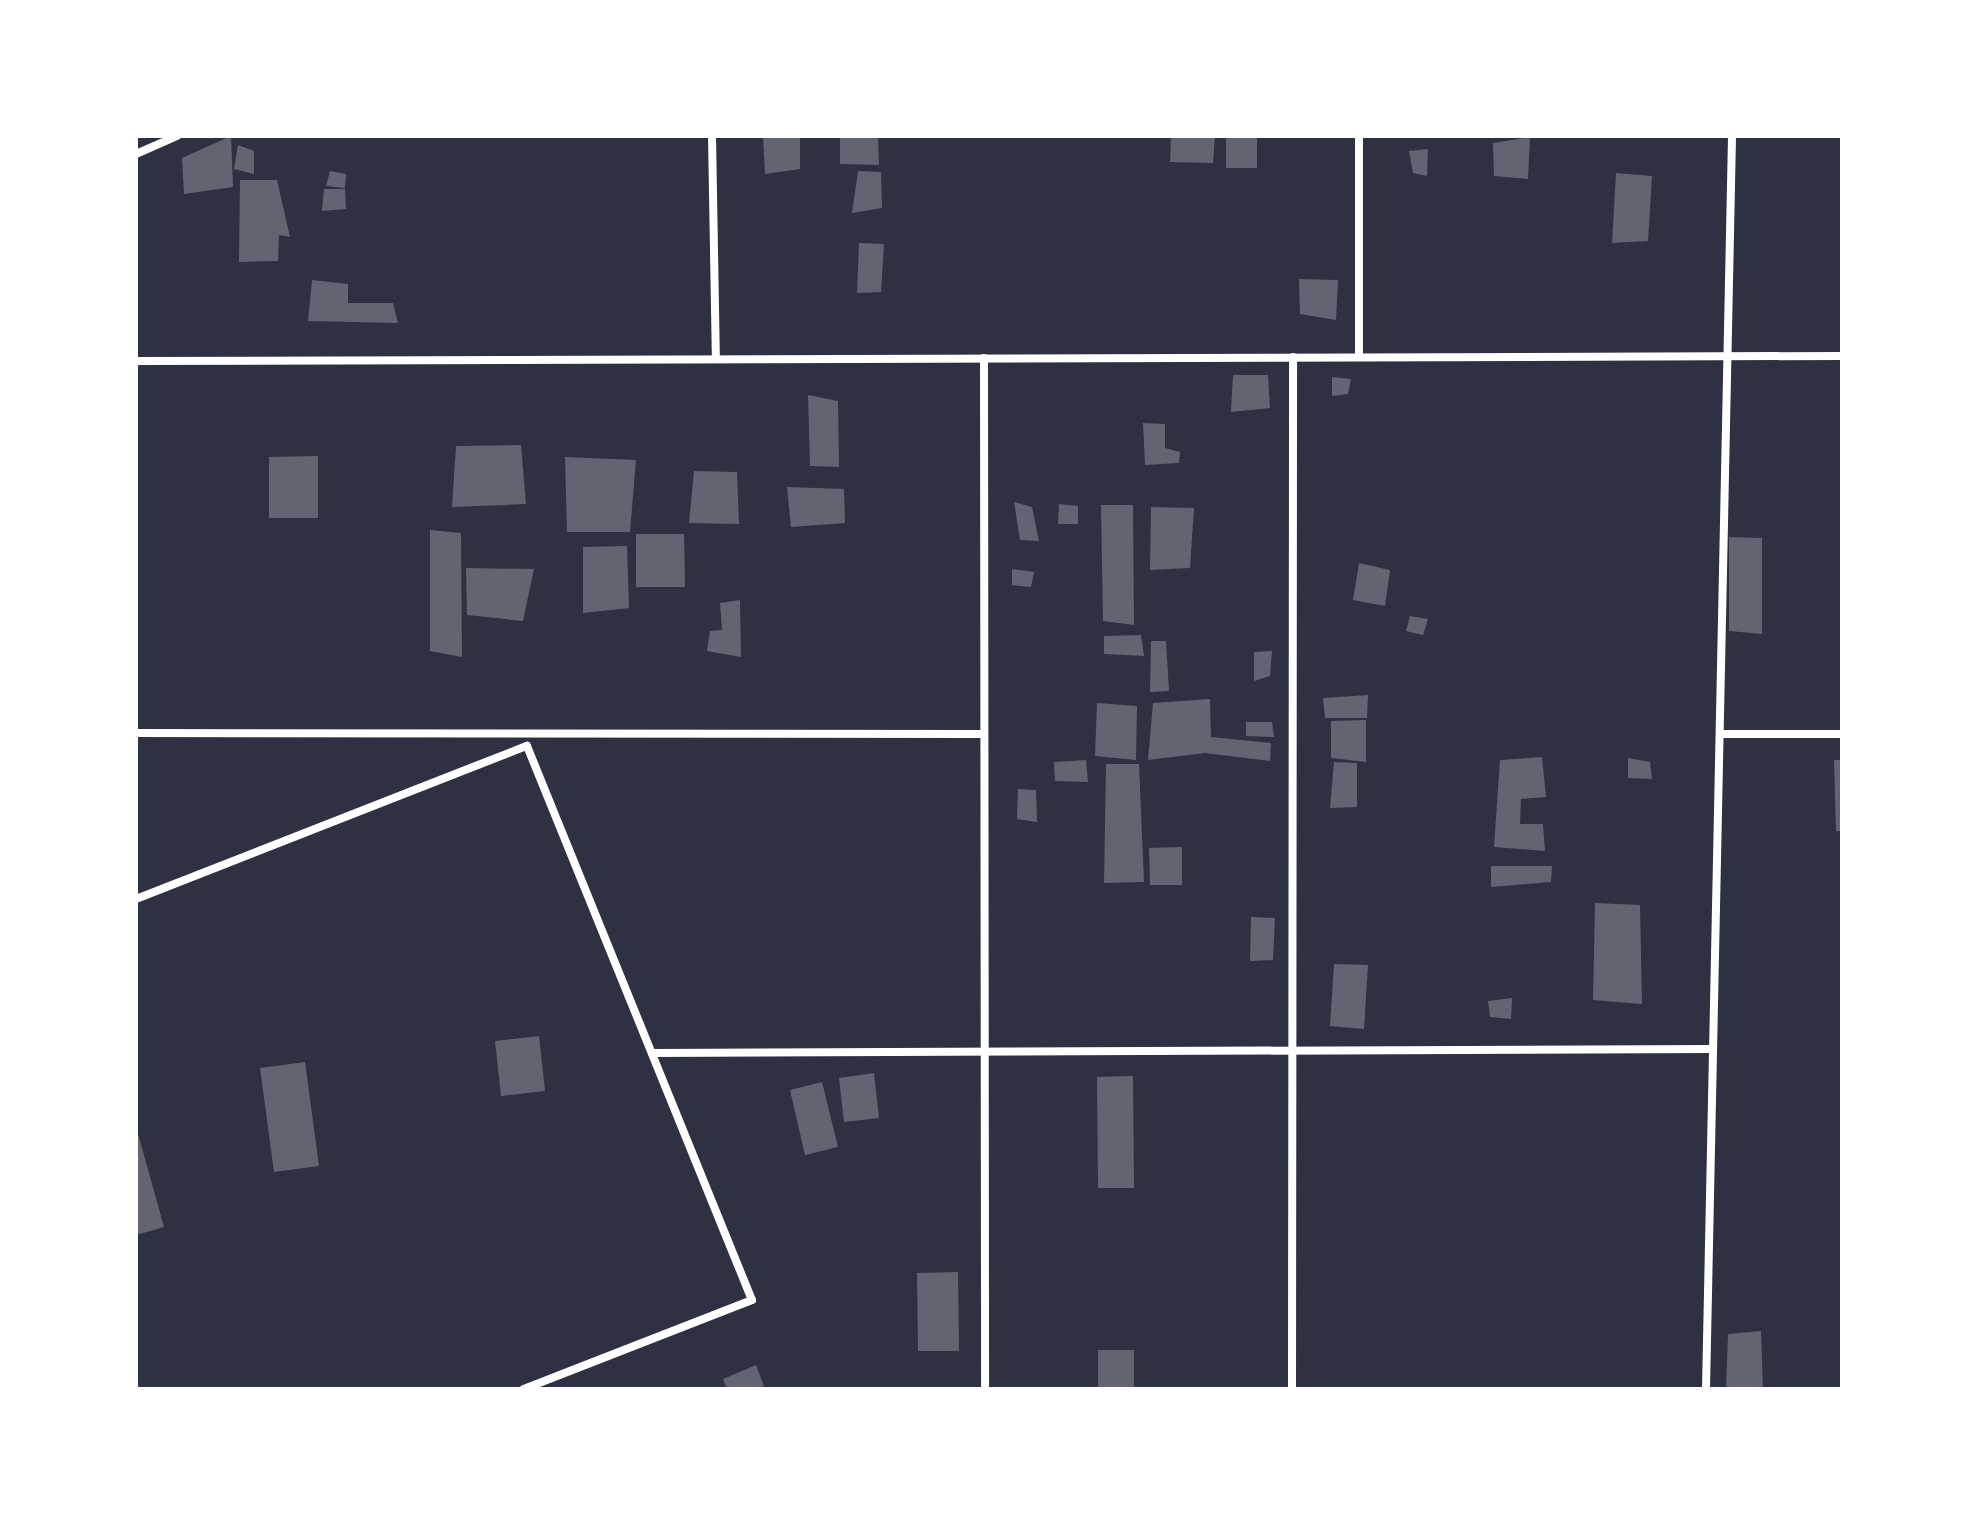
<!DOCTYPE html>
<html>
<head>
<meta charset="utf-8">
<style>
	body { margin:0 }
	#map { position:relative; width:1978px; height:1525px; overflow:hidden; background:#2d3142; font-family:"Open Sans",sans-serif }
	div>[style] { position:absolute }
	[style*='--x'] { left:calc(var(--x)*1px); top:calc(var(--y)*1px); width:calc(var(--w)*1px); rotate:calc(var(--a)*1deg) }
	.building>* { inset:0; background:#626471 }
	.minor>* { height:8px; margin:-4px; padding:0 4px; transform-origin:4px; border-radius:4px; background:#fff }
	span { translate:-50% -50%; white-space:nowrap; text-align:center; line-height:1.15; -webkit-text-stroke:8px #fff; paint-order:stroke }
	.frame { position:absolute; inset:0; border:138px solid #fff; pointer-events:none }
</style>
</head>
<body>
<div id="map">
	<div class="building">
		<i style="clip-path:polygon(231px 136px,233px 187px,184px 194px,182px 158px)"></i>
		<i style="clip-path:polygon(763px 136px,800px 136px,800px 169px,765px 174px)"></i>
		<i style="clip-path:polygon(840px 136px,878px 136px,879px 165px,840px 164px)"></i>
		<i style="clip-path:polygon(1171px 136px,1215px 136px,1213px 163px,1170px 162px)"></i>
		<i style="clip-path:polygon(1226px 136px,1257px 136px,1257px 168px,1226px 168px)"></i>
		<i style="clip-path:polygon(1530px 137px,1528px 179px,1494px 176px,1493px 143px)"></i>
		<i style="clip-path:polygon(238px 145px,254px 151px,254px 174px,234px 169px)"></i>
		<i style="clip-path:polygon(1428px 149px,1427px 176px,1413px 173px,1409px 151px)"></i>
		<i style="clip-path:polygon(330px 171px,346px 174px,345px 188px,326px 186px)"></i>
		<i style="clip-path:polygon(858px 171px,881px 172px,882px 208px,852px 213px)"></i>
		<i style="clip-path:polygon(1616px 173px,1652px 176px,1648px 241px,1612px 243px)"></i>
		<i style="clip-path:polygon(240px 180px,277px 180px,290px 237px,279px 235px,278px 261px,239px 262px)"></i>
		<i style="clip-path:polygon(324px 189px,345px 189px,346px 209px,322px 211px)"></i>
		<i style="clip-path:polygon(859px 243px,884px 244px,881px 292px,857px 293px)"></i>
		<i style="clip-path:polygon(1299px 279px,1338px 280px,1336px 320px,1300px 314px)"></i>
		<i style="clip-path:polygon(312px 280px,348px 284px,348px 303px,393px 303px,398px 323px,308px 321px)"></i>
		<i style="clip-path:polygon(1233px 375px,1268px 375px,1270px 408px,1231px 412px)"></i>
		<i style="clip-path:polygon(1332px 377px,1351px 379px,1348px 394px,1332px 396px)"></i>
		<i style="clip-path:polygon(808px 395px,838px 401px,839px 467px,810px 466px)"></i>
		<i style="clip-path:polygon(1143px 423px,1165px 424px,1165px 448px,1180px 452px,1179px 463px,1145px 465px)"></i>
		<i style="clip-path:polygon(521px 445px,526px 504px,452px 507px,456px 446px)"></i>
		<i style="clip-path:polygon(318px 456px,318px 518px,269px 518px,269px 457px)"></i>
		<i style="clip-path:polygon(565px 457px,636px 460px,630px 532px,567px 532px)"></i>
		<i style="clip-path:polygon(694px 471px,737px 472px,739px 524px,689px 523px)"></i>
		<i style="clip-path:polygon(787px 487px,844px 489px,845px 523px,791px 527px)"></i>
		<i style="clip-path:polygon(1014px 502px,1032px 507px,1039px 541px,1020px 540px)"></i>
		<i style="clip-path:polygon(1059px 504px,1078px 506px,1078px 524px,1058px 524px)"></i>
		<i style="clip-path:polygon(1101px 505px,1133px 505px,1134px 625px,1103px 621px)"></i>
		<i style="clip-path:polygon(1151px 507px,1194px 508px,1190px 568px,1150px 570px)"></i>
		<i style="clip-path:polygon(430px 530px,461px 533px,462px 657px,430px 651px)"></i>
		<i style="clip-path:polygon(636px 534px,684px 534px,685px 587px,636px 587px)"></i>
		<i style="clip-path:polygon(1729px 537px,1762px 538px,1762px 634px,1729px 631px)"></i>
		<i style="clip-path:polygon(627px 546px,629px 608px,583px 613px,583px 547px)"></i>
		<i style="clip-path:polygon(1359px 563px,1390px 570px,1385px 606px,1353px 600px)"></i>
		<i style="clip-path:polygon(466px 568px,534px 569px,523px 621px,467px 615px)"></i>
		<i style="clip-path:polygon(1012px 569px,1034px 572px,1031px 587px,1012px 585px)"></i>
		<i style="clip-path:polygon(740px 600px,741px 657px,707px 651px,710px 631px,722px 630px,720px 603px)"></i>
		<i style="clip-path:polygon(1410px 616px,1428px 619px,1423px 635px,1406px 631px)"></i>
		<i style="clip-path:polygon(1141px 635px,1144px 656px,1104px 654px,1104px 636px)"></i>
		<i style="clip-path:polygon(1151px 641px,1166px 641px,1169px 691px,1150px 692px)"></i>
		<i style="clip-path:polygon(1272px 651px,1270px 676px,1254px 681px,1254px 652px)"></i>
		<i style="clip-path:polygon(1368px 695px,1367px 718px,1325px 718px,1323px 698px)"></i>
		<i style="clip-path:polygon(1210px 699px,1211px 737px,1271px 743px,1270px 761px,1205px 753px,1148px 760px,1153px 703px)"></i>
		<i style="clip-path:polygon(1097px 703px,1137px 706px,1136px 760px,1095px 756px)"></i>
		<i style="clip-path:polygon(1366px 720px,1366px 762px,1331px 758px,1331px 721px)"></i>
		<i style="clip-path:polygon(1246px 722px,1272px 722px,1274px 737px,1246px 736px)"></i>
		<i style="clip-path:polygon(1542px 757px,1546px 797px,1521px 799px,1520px 824px,1543px 824px,1545px 851px,1494px 847px,1500px 760px)"></i>
		<i style="clip-path:polygon(1628px 758px,1650px 762px,1652px 779px,1628px 778px)"></i>
		<i style="clip-path:polygon(1086px 760px,1088px 782px,1055px 781px,1054px 762px)"></i>
		<i style="clip-path:polygon(1834px 760px,1842px 760px,1842px 831px,1836px 831px)"></i>
		<i style="clip-path:polygon(1334px 762px,1357px 763px,1357px 807px,1330px 808px)"></i>
		<i style="clip-path:polygon(1106px 764px,1139px 764px,1144px 882px,1104px 883px)"></i>
		<i style="clip-path:polygon(1018px 789px,1036px 790px,1037px 822px,1017px 819px)"></i>
		<i style="clip-path:polygon(1182px 847px,1182px 885px,1150px 885px,1149px 848px)"></i>
		<i style="clip-path:polygon(1491px 866px,1552px 866px,1551px 882px,1491px 887px)"></i>
		<i style="clip-path:polygon(1595px 903px,1640px 905px,1642px 1004px,1593px 1000px)"></i>
		<i style="clip-path:polygon(1251px 917px,1275px 918px,1273px 960px,1250px 961px)"></i>
		<i style="clip-path:polygon(1334px 964px,1368px 965px,1364px 1029px,1330px 1026px)"></i>
		<i style="clip-path:polygon(1512px 998px,1511px 1019px,1490px 1017px,1488px 1001px)"></i>
		<i style="clip-path:polygon(539px 1036px,545px 1091px,501px 1096px,495px 1041px)"></i>
		<i style="clip-path:polygon(305px 1062px,319px 1166px,274px 1172px,260px 1068px)"></i>
		<i style="clip-path:polygon(874px 1073px,879px 1118px,844px 1122px,839px 1078px)"></i>
		<i style="clip-path:polygon(1133px 1076px,1134px 1188px,1098px 1188px,1097px 1077px)"></i>
		<i style="clip-path:polygon(822px 1082px,838px 1147px,805px 1155px,790px 1090px)"></i>
		<i style="clip-path:polygon(137px 1130px,164px 1227px,136px 1235px,136px 1131px)"></i>
		<i style="clip-path:polygon(958px 1272px,959px 1351px,918px 1351px,917px 1273px)"></i>
		<i style="clip-path:polygon(1761px 1331px,1763px 1389px,1726px 1388px,1728px 1334px)"></i>
		<i style="clip-path:polygon(1098px 1350px,1134px 1350px,1134px 1389px,1098px 1389px)"></i>
		<i style="clip-path:polygon(756px 1365px,765px 1389px,727px 1389px,723px 1379px)"></i>
	</div>
	<div class="minor">
		<i style="--x:712;--y:136;--w:223;--a:89"></i>
		<i style="--x:1359;--y:136;--w:220;--a:90"></i>
		<i style="--x:136;--y:154;--w:45;--a:-23.7"></i>
		<i style="--x:984;--y:358;--w:1031;--a:89.94"></i>
		<i style="--x:136;--y:361;--w:1706;--a:-0.17"></i>
		<i style="--x:136;--y:733;--w:848;--a:0.07"></i>
		<i style="--x:1720;--y:734;--w:122;--a:0"></i>
		<i style="--x:136;--y:899;--w:420;--a:-21.4"></i>
		<i style="--x:527;--y:746;--w:598;--a:67.9"></i>
		<i style="--x:752;--y:1300;--w:245;--a:158.7"></i>
		<i style="--x:652;--y:1053;--w:1061;--a:-0.22"></i>
		<i style="--x:1292;--y:1389;--w:1032;--a:-89.94"></i>
		<i style="--x:1706;--y:1389;--w:1253;--a:-88.81"></i>
	</div>
	<div class="frame"></div>
</div>
</body>
</html>
